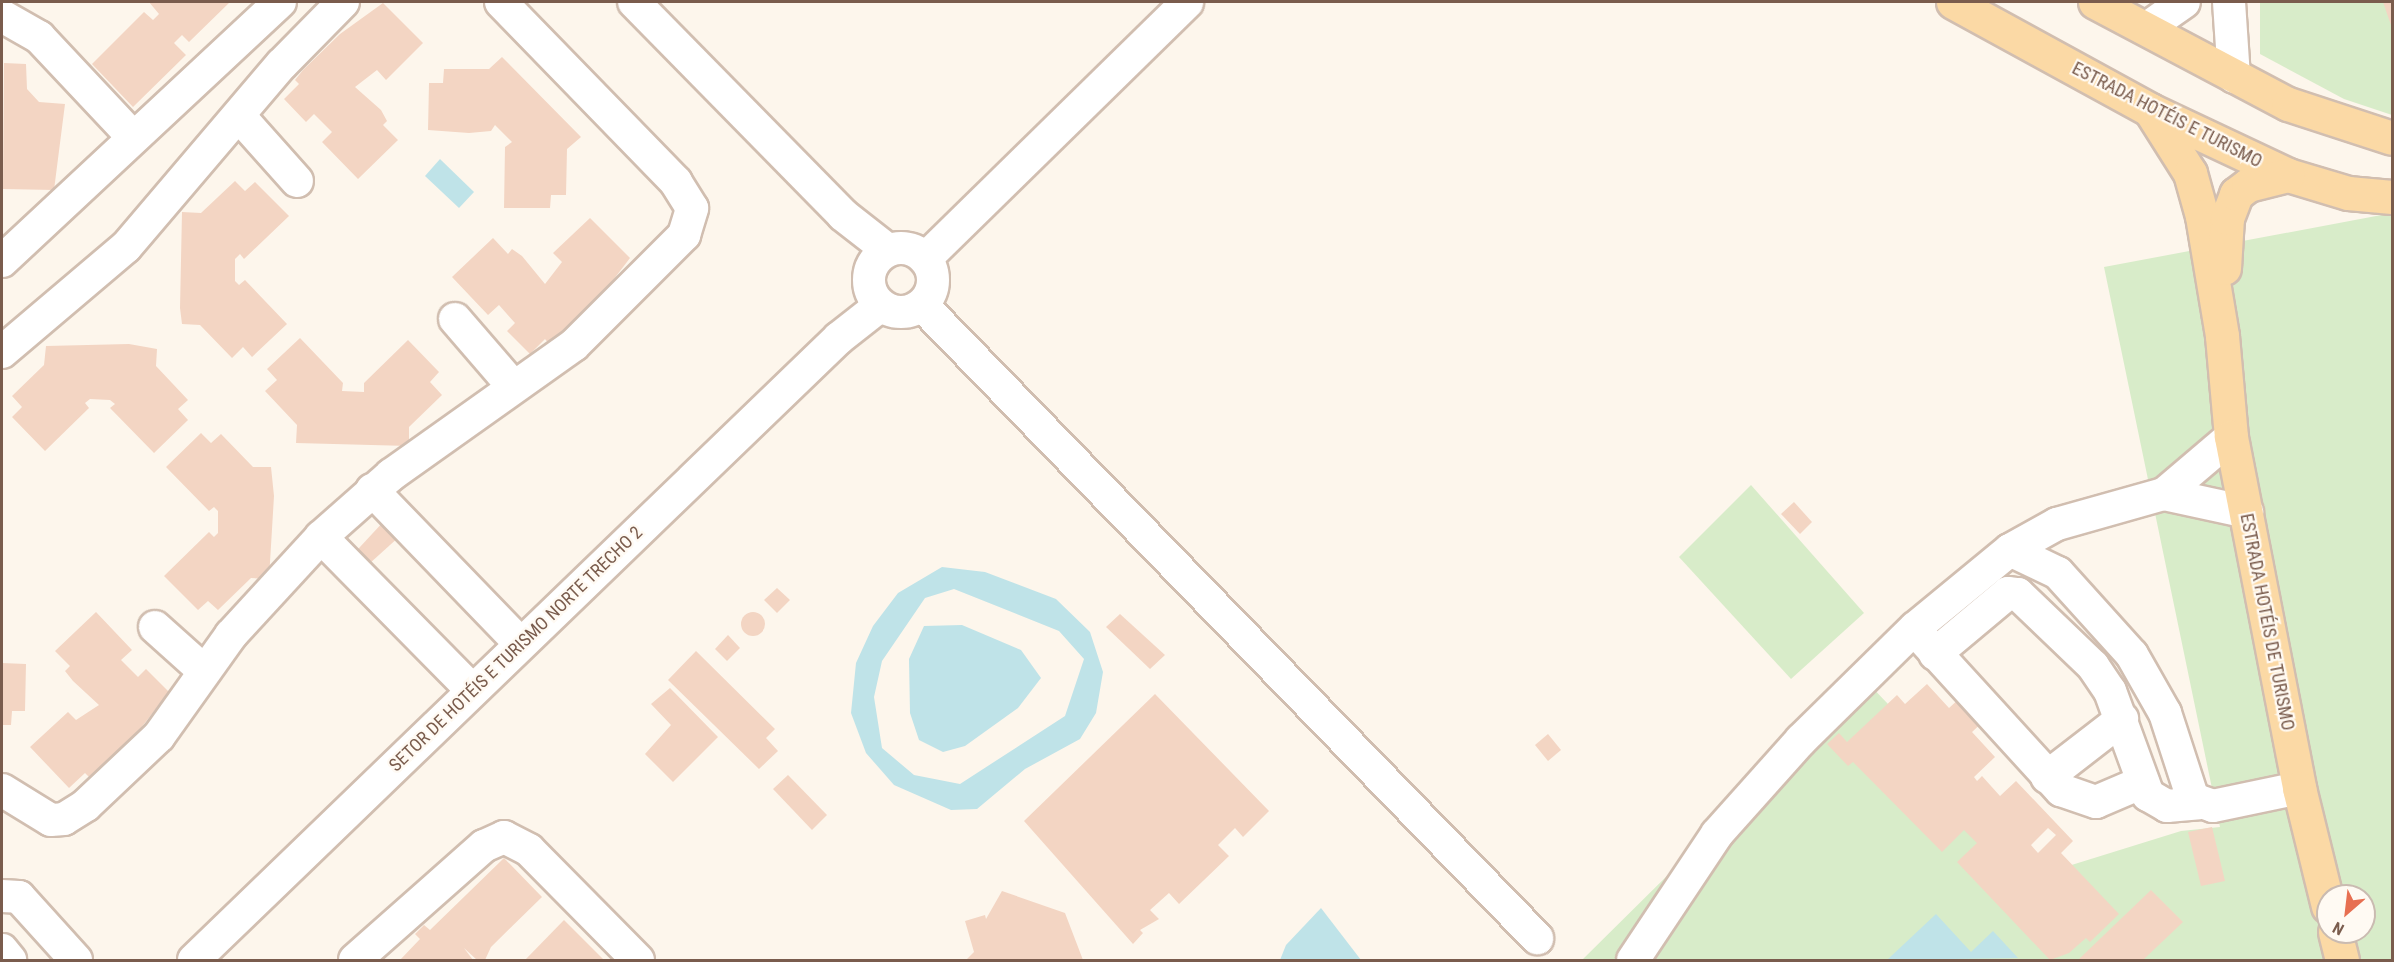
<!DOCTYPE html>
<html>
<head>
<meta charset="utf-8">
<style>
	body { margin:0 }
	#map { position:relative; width:2394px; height:962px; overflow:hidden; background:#fdf6ec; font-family:"Roboto Condensed",sans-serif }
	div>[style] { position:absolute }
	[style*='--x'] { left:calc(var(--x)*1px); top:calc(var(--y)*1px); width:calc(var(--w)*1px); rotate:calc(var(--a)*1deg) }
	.green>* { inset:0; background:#d8ecc9 }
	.water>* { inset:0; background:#bfe3e8 }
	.building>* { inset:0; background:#f3d5c3 }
	.round { border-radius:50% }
	.roads { filter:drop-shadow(2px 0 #d1beb0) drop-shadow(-2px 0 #d1beb0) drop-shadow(0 2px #d1beb0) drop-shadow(0 -2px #d1beb0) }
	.minor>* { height:32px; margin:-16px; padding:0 16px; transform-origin:16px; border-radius:16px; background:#fff }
	.minor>.ring { margin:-16px; padding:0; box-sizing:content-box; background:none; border:32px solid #fff; border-radius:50% }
	.major>* { height:33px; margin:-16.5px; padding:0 16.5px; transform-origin:16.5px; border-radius:16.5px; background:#fbd9a5 }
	span { translate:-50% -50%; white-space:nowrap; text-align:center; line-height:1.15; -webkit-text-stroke:4.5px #fffaf3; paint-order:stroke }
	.street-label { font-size:18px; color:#7a5c4d }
	.frame { position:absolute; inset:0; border:3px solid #7a5c4d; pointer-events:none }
	.north { position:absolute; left:2316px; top:884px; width:60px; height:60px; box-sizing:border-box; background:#fffaf3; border:2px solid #cabbb1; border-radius:50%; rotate:208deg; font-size:16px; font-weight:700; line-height:24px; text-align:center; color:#7a5c4d }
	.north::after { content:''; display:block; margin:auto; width:21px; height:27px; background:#e76f51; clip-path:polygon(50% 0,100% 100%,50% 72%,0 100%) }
</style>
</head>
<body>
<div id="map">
	<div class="green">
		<i style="clip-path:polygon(2260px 2px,2385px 2px,2392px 27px,2392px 115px,2344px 99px,2260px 54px)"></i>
		<i style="clip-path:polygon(evenodd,2392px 213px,2392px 960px,1582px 960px,1865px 680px,2049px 872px,2181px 831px,2220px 827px,2104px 267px,2392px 213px,2328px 896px,2364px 896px,2364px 932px,2328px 932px,2328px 896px)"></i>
		<i style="clip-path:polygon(1751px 485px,1864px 613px,1791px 679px,1679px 557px)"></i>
	</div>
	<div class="water">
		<i style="clip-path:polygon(440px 159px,474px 192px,459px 208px,425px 176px)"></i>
		<i style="clip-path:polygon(evenodd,942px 567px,985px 572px,1056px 599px,1090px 632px,1103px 672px,1096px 713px,1080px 739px,1025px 769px,977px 809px,951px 810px,894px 785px,866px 753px,851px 713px,856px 663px,873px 626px,898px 593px,942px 567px,954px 589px,1059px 631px,1084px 659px,1065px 716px,960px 784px,914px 775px,882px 748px,874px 697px,882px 661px,925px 598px,954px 589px)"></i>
		<i style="clip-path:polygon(962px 625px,1021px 650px,1041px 678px,1018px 708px,965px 746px,943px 752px,919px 740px,910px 713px,909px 659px,924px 626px)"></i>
		<i style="clip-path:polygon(1321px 908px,1361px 960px,1280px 960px,1286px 945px)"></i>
		<i style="clip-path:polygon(1936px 914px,1971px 952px,1993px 931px,2018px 958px,1887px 960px)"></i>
	</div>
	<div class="building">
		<i style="clip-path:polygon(149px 2px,230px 2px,189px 42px,182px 35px,174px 43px,186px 55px,133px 107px,92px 64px,144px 12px,153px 20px,159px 14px)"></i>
		<i style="clip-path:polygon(2383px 2px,2392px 2px,2392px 28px)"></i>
		<i style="clip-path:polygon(383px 3px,423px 43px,386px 80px,377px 70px,355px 87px,381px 110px,387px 121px,383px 125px,398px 140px,358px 179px,322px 142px,332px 132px,314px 114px,306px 122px,284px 99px,299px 84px,295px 80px,303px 70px,340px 34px)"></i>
		<i style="clip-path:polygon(502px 57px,581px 137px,567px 149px,566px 195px,551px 195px,550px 208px,504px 208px,505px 147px,512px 142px,495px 125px,491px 131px,469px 133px,428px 130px,429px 83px,443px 83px,444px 69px,489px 69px)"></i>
		<i style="clip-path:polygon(4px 63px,26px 64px,27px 89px,39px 102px,65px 104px,54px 190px,3px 189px)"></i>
		<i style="clip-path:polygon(235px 181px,245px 191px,255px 182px,289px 216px,244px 259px,240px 254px,235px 259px,235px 281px,239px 285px,245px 280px,287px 324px,252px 357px,243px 347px,232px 358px,200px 325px,182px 324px,180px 308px,182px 212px,201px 213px)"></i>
		<i style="clip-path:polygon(590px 218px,630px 258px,597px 301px,560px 336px,549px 344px,545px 339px,530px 354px,507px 331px,515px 323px,499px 305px,488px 315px,452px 277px,493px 238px,508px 254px,512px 249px,522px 256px,545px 284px,562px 262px,553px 253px)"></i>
		<i style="clip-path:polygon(300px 338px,343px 383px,342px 391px,364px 392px,364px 383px,408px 340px,439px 372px,430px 382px,442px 395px,409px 427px,409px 446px,296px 443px,297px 425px,265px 391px,277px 380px,267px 369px)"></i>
		<i style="clip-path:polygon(129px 344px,157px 349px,156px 366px,188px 400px,178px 409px,188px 420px,154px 453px,110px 408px,115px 404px,110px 400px,90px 399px,85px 403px,89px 408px,45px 451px,12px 417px,22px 407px,12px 396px,44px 365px,46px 346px)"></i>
		<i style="clip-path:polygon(201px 433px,211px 443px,221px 434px,253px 467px,271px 467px,274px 496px,269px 579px,251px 578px,218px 610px,208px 601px,198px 610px,164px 576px,209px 532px,214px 537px,218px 533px,218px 511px,214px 507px,209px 511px,166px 467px)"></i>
		<i style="clip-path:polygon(1794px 502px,1812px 522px,1800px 534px,1781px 514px)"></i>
		<i style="clip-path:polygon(385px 520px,400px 536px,359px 573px,347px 561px)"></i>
		<i style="clip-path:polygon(777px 588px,790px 600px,777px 613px,764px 600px)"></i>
		<i class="round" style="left:741px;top:612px;width:24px;height:24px"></i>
		<i style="clip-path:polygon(96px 612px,132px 650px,121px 660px,138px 677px,146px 669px,169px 692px,137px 733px,99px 770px,89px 777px,85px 773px,69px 788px,30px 747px,68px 712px,76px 720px,99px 705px,73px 681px,65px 671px,70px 666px,55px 651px)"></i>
		<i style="clip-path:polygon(1120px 614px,1165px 655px,1150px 669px,1106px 627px)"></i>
		<i style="clip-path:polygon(728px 635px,740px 648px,727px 661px,715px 649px)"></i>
		<i style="clip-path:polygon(696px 651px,775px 729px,766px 738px,778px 751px,759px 769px,668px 680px)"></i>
		<i style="clip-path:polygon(2px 663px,26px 664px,25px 711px,12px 711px,11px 725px,2px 725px)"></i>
		<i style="clip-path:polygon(evenodd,1927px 684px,1949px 708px,1971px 688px,1986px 719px,1972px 732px,1995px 757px,1974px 777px,1977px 781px,1982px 776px,2000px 796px,2016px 781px,2073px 841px,2061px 853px,2119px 914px,2090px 942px,2086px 938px,2069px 953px,2050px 960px,1957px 862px,1977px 843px,1964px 830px,1942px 852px,1853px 762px,1848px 766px,1827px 744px,1839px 733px,1847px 742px,1897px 695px,1905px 704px,1927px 684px,2048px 828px,2056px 835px,2038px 853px,2031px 845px,2048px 828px)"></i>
		<i style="clip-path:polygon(670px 688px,718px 737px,673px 782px,645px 754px,671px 725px,651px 704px)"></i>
		<i style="clip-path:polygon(1155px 694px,1269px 811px,1243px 837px,1235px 828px,1218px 845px,1229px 856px,1179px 904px,1169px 893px,1150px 910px,1159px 919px,1140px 930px,1143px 933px,1133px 944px,1024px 821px)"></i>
		<i style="clip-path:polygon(1548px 734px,1561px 750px,1548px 761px,1535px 745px)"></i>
		<i style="clip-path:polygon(788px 775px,827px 815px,812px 830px,773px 789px)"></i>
		<i style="clip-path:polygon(2212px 827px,2225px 881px,2201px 886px,2188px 832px)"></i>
		<i style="clip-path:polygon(504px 858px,542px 897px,491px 947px,485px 960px,477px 960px,464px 948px,473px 960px,400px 960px,420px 939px,415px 934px,424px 925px,430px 930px)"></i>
		<i style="clip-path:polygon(2151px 890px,2183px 922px,2143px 960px,2078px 960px)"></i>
		<i style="clip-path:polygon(1002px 891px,1065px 913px,1083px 960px,966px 960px,974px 952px,965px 921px,985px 915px,986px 919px)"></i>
		<i style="clip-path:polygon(564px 920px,604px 960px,525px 960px)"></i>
	</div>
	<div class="roads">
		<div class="minor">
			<i style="--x:634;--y:2;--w:298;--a:45.5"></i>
			<i style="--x:843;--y:215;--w:57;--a:37.9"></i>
			<i style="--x:2229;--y:2;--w:75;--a:86.2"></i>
			<i style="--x:2;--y:16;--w:43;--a:29.6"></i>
			<i style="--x:39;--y:37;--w:136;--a:46.8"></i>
			<i style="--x:2147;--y:28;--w:45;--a:-35.1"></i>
			<i style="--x:239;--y:116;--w:87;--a:48.3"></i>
			<i class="ring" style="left:869px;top:248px;width:32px;height:32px"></i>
			<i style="--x:925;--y:259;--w:367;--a:-44.4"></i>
			<i style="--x:2;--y:261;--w:380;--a:-43"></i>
			<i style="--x:922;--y:305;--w:883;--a:45.83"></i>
			<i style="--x:455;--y:319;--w:87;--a:49.2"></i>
			<i style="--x:2;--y:352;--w:162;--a:-40.3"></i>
			<i style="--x:126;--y:247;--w:240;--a:-49.6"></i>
			<i style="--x:282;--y:64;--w:87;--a:-45.5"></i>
			<i style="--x:372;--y:490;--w:213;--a:46"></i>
			<i style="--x:2164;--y:494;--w:85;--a:12.2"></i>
			<i style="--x:321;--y:537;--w:215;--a:45.4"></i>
			<i style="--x:2010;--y:550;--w:54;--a:-29"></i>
			<i style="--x:2057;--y:524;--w:111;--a:-15.7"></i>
			<i style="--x:2164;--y:494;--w:88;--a:-40.4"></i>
			<i style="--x:155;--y:627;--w:66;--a:41.9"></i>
			<i style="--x:1923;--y:639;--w:205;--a:47.6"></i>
			<i style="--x:2061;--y:790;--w:37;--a:19"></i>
			<i style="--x:2096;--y:802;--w:51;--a:-23.1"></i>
			<i style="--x:1935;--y:654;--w:95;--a:-39.9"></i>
			<i style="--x:2008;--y:593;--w:10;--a:6"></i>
			<i style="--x:2018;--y:594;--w:104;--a:43.8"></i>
			<i style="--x:2093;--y:666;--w:30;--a:56"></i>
			<i style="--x:2110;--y:691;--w:111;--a:69.9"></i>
			<i style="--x:2148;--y:795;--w:22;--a:30"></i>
			<i style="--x:2167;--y:806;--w:32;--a:-5"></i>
			<i style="--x:2047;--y:777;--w:95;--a:-37.7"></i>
			<i style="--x:2;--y:790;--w:57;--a:31.5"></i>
			<i style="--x:51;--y:820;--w:13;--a:-4"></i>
			<i style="--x:64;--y:819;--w:26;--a:-32"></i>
			<i style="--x:86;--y:805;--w:100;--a:-43.4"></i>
			<i style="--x:159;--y:736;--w:124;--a:-54.5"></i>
			<i style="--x:231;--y:635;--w:133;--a:-47.4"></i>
			<i style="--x:321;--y:537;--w:94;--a:-41.5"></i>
			<i style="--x:391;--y:475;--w:224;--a:-35.4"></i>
			<i style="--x:574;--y:345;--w:156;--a:-45"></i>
			<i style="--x:684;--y:235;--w:28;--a:-73"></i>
			<i style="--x:692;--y:208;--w:31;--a:-122"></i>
			<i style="--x:676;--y:182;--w:251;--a:-134.2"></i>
			<i style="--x:2;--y:896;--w:17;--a:3"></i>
			<i style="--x:19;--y:897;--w:85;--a:47.9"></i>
			<i style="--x:2;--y:950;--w:13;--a:51"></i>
			<i style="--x:194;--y:960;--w:896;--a:-43.96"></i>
			<i style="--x:839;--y:338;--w:53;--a:-38.2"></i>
			<i style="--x:355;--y:960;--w:172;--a:-41.5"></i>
			<i style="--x:484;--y:846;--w:22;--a:-24"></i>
			<i style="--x:504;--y:837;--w:28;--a:27"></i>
			<i style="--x:529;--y:850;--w:155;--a:45.3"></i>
			<i style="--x:1633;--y:960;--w:151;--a:-56.3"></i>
			<i style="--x:1717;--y:834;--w:126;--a:-48.2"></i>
			<i style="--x:1801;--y:740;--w:160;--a:-44.5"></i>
			<i style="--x:1915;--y:628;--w:123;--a:-39.4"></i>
			<i style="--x:2010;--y:550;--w:53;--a:25.6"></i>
			<i style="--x:2058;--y:573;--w:110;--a:47.9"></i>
			<i style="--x:2132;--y:655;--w:67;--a:60.4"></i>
			<i style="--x:2165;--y:713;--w:90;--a:72"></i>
			<i style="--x:2193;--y:799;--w:21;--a:19"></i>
			<i style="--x:2213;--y:806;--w:88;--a:-11.8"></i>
		</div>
		<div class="major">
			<i style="--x:1953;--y:2;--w:225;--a:28.7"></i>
			<i style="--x:2150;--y:110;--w:153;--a:25.2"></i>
			<i style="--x:2288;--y:175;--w:63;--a:16.7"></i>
			<i style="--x:2348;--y:193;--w:44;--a:5.2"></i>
			<i style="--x:2095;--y:2;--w:218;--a:27.9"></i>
			<i style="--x:2288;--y:104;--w:109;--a:18.1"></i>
			<i style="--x:2150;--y:110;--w:75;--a:57.6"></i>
			<i style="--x:2190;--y:173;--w:45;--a:74.4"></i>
			<i style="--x:2202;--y:216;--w:122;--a:80.5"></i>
			<i style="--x:2222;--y:336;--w:101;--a:84.9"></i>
			<i style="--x:2231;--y:437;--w:358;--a:79"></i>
			<i style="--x:2299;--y:788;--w:122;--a:76.2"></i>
			<i style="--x:2224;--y:268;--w:50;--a:-86.6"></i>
			<i style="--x:2227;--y:218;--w:26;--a:-69"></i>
			<i style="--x:2236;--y:194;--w:15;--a:-37"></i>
			<i style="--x:2248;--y:185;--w:41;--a:-14"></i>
			<i style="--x:2335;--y:932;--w:29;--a:76"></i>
		</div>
	</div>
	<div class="street-label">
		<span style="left:2167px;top:115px;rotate:27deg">ESTRADA HOTÉIS E TURISMO</span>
		<span style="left:2267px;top:622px;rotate:79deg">ESTRADA HOTÉIS DE TURISMO</span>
		<span style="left:516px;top:649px;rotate:-44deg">SETOR DE HOTÉIS E TURISMO NORTE TRECHO 2</span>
	</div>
	<div class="frame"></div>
	<div class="north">N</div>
</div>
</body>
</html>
